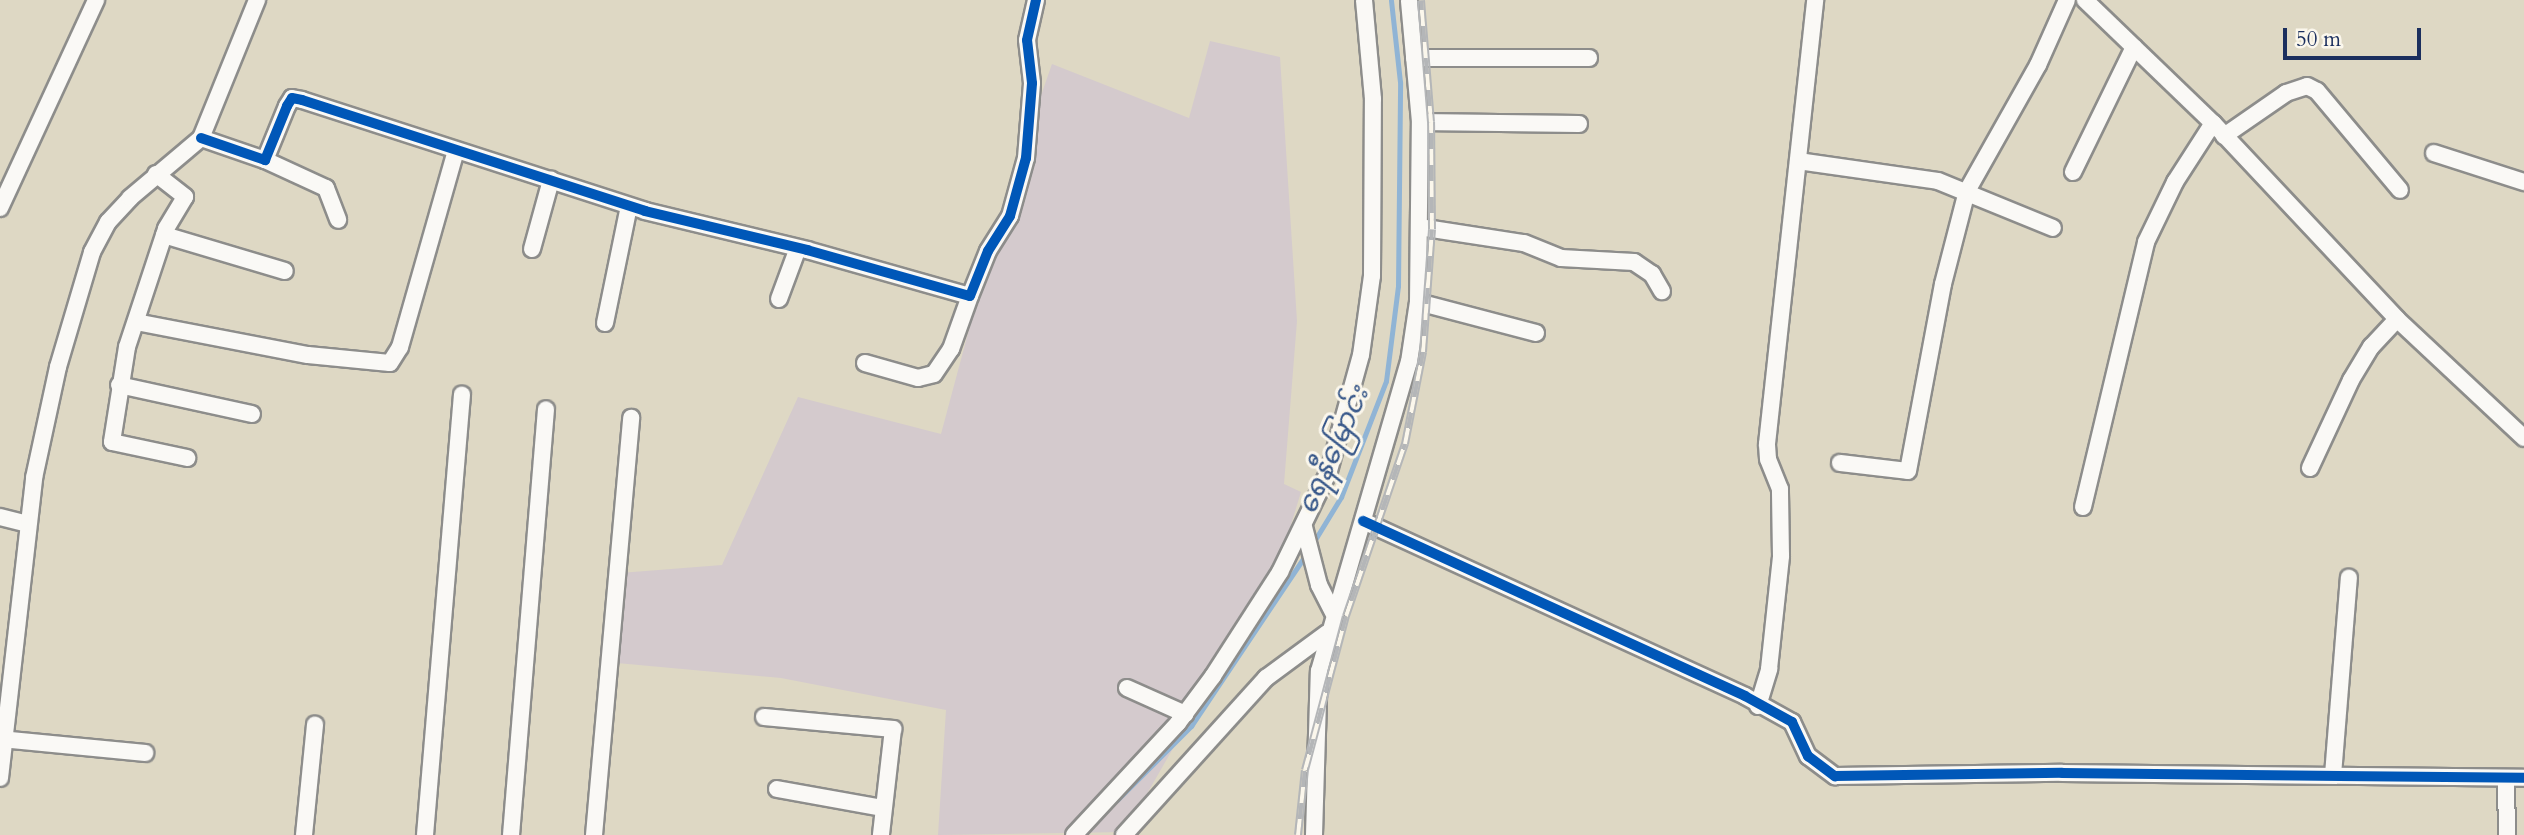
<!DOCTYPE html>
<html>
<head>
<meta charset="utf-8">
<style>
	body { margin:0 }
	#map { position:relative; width:2524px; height:835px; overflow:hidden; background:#ded8c4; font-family:Cardo,"Noto Sans Myanmar",serif }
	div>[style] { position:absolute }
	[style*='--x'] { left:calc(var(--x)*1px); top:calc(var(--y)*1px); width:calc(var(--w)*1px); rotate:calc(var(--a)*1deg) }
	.industrial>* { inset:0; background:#d4cacd }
	.stream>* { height:5px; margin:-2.5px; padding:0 2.5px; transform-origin:2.5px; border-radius:2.5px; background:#90b4d5 }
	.roads { filter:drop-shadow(2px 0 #8d8d8b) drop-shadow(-2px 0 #8d8d8b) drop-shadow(0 2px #8d8d8b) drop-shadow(0 -2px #8d8d8b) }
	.street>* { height:16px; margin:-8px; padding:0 8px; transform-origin:8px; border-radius:8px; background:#faf9f6 }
	.rail>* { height:8px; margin-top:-4px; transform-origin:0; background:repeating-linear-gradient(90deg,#fbf7ec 0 16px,#b4b6b8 0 32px); box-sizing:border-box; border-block:2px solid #b4b6b8 }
	.cycleway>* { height:10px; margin:-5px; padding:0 5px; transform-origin:5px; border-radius:5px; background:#0057b8 }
	span { translate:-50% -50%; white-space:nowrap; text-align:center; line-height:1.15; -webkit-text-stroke:6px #fbf7ec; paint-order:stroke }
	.water-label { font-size:28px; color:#38588a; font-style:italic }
	.scale { position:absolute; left:2283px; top:28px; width:138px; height:32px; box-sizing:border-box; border:4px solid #1b2f5e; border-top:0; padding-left:9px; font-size:21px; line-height:24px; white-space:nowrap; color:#1b2f5e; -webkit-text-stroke:5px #fbf7ec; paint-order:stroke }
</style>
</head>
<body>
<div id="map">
	<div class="industrial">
		<i style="clip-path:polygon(1210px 41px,1280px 57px,1297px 321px,1284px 484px,1301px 492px,1266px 606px,1194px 712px,1125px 832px,938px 835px,946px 710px,781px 678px,617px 663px,609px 619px,620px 573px,722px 565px,798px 397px,941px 434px,1001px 210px,1052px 64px,1189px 118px)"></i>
	</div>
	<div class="stream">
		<i style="--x:1313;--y:543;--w:54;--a:-58.7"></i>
		<i style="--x:1341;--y:497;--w:124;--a:-68.8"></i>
		<i style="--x:1386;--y:381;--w:96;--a:-82.8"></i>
		<i style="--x:1398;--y:286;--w:204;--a:-89.4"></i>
		<i style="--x:1400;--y:82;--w:82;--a:-96.3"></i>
		<i style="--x:1117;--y:800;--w:105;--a:-45"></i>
		<i style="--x:1191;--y:726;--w:207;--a:-56.2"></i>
	</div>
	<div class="roads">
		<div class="street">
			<i style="--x:2085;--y:0;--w:178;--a:43.9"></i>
			<i style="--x:2213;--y:123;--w:269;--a:46.8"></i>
			<i style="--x:2397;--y:319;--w:174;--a:43.1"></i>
			<i style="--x:1414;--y:58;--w:175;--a:0"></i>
			<i style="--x:1420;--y:122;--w:159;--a:0.7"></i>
			<i style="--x:2224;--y:136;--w:75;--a:-34.7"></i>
			<i style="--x:2286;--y:93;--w:22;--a:-18"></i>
			<i style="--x:2307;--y:86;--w:11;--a:27"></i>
			<i style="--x:2317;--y:91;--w:129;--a:50"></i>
			<i style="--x:201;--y:138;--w:68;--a:19"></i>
			<i style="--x:265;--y:160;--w:58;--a:-67.8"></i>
			<i style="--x:287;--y:106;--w:9;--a:-58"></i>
			<i style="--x:292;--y:98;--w:10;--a:11"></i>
			<i style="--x:302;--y:100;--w:361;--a:17.9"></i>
			<i style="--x:645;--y:211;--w:167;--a:13.5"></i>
			<i style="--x:807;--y:250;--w:169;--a:15.8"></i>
			<i style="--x:970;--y:296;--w:48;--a:-68.2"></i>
			<i style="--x:988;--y:251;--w:41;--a:-57.8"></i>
			<i style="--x:1010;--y:216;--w:60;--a:-74.6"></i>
			<i style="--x:1026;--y:158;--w:75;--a:-85.4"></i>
			<i style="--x:1032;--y:83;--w:43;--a:-96.6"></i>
			<i style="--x:1027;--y:40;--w:41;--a:-77.3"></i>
			<i style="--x:2434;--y:153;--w:95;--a:17.9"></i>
			<i style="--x:265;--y:160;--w:67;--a:24.7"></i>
			<i style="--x:326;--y:188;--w:34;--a:69"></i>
			<i style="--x:1798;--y:161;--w:141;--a:8.1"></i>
			<i style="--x:1938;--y:181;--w:124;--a:22.2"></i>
			<i style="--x:2073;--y:172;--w:139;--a:-64"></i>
			<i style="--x:156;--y:174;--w:37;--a:38"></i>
			<i style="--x:185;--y:197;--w:37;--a:121"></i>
			<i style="--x:166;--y:229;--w:124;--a:108.3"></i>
			<i style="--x:127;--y:347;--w:96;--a:99"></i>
			<i style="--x:112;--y:442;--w:77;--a:12"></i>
			<i style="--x:0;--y:208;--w:229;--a:-65.2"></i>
			<i style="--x:1419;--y:227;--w:106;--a:8.7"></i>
			<i style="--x:1524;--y:243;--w:40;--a:22"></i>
			<i style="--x:1561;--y:258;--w:73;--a:3.1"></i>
			<i style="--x:1634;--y:262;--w:22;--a:34"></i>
			<i style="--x:1652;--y:274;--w:20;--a:60"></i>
			<i style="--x:164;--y:235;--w:126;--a:16.6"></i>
			<i style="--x:532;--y:249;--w:72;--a:-74.6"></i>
			<i style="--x:779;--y:299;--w:54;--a:-69.6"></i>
			<i style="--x:1418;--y:302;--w:122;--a:14.7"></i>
			<i style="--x:136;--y:322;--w:175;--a:10.9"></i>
			<i style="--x:308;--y:355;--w:82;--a:5.6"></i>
			<i style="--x:390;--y:363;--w:19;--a:-58"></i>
			<i style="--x:400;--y:347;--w:204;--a:-74.1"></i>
			<i style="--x:605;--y:323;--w:119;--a:-78.4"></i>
			<i style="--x:865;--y:363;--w:55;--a:15.8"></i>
			<i style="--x:918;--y:378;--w:16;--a:-14"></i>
			<i style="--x:934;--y:374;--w:30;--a:-56"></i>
			<i style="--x:951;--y:349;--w:56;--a:-70.3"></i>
			<i style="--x:119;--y:385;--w:136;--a:12.3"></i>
			<i style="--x:1840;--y:463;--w:68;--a:6.7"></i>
			<i style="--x:1908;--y:471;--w:190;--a:-79.4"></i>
			<i style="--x:1943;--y:284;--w:96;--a:-75.5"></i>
			<i style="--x:1967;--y:191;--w:145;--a:-60.6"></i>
			<i style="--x:2038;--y:65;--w:71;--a:-66"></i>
			<i style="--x:2310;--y:468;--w:97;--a:-65"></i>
			<i style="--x:2351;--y:380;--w:39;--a:-59"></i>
			<i style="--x:2371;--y:347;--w:38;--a:-47"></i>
			<i style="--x:2083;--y:507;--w:272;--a:-76.6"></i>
			<i style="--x:2146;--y:242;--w:67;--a:-64.2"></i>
			<i style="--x:2175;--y:182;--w:70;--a:-57.2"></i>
			<i style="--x:0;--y:517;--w:29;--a:14"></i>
			<i style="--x:1363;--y:521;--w:420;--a:24.6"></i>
			<i style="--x:1745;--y:696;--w:54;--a:29"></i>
			<i style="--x:1792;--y:722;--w:38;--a:65"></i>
			<i style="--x:1808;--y:756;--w:34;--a:37"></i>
			<i style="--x:1835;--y:776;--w:227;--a:-0.8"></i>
			<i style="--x:2062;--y:773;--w:462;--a:0.6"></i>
			<i style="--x:1304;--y:527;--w:60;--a:75.5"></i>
			<i style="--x:1319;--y:585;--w:31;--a:63"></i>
			<i style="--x:1127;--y:688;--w:64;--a:24.1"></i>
			<i style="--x:1758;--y:706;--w:39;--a:-73"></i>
			<i style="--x:1769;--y:669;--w:114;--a:-83.9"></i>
			<i style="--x:1781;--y:556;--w:67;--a:-90.9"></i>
			<i style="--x:1780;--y:489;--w:32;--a:-112"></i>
			<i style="--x:1768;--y:459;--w:15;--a:-94"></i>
			<i style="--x:1767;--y:444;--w:447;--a:-83.8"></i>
			<i style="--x:764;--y:717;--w:130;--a:5.3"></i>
			<i style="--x:893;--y:729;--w:107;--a:96.5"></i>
			<i style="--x:0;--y:739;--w:146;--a:5.5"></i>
			<i style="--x:2333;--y:775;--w:198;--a:-85.4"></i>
			<i style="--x:0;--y:778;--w:302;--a:-83.5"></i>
			<i style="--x:34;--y:478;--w:114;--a:-77.8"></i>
			<i style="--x:58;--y:367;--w:120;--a:-73.5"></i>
			<i style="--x:92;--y:252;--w:34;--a:-62"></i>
			<i style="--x:108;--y:222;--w:33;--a:-47"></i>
			<i style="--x:130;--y:198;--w:93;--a:-40.2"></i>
			<i style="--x:201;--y:138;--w:149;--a:-67.9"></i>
			<i style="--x:2506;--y:779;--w:56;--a:89"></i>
			<i style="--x:777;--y:789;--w:108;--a:10.2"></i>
			<i style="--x:304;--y:835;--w:111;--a:-84.3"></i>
			<i style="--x:425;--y:835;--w:442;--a:-85.2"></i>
			<i style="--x:511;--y:835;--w:427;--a:-85.3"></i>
			<i style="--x:594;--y:835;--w:419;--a:-84.9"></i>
			<i style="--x:1074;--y:835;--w:153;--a:-47.1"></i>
			<i style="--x:1178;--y:723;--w:59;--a:-53.3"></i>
			<i style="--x:1213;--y:676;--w:124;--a:-57.2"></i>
			<i style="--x:1280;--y:572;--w:112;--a:-64.1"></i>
			<i style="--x:1329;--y:471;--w:120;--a:-74.6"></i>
			<i style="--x:1361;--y:355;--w:80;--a:-82.1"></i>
			<i style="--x:1372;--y:276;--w:177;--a:-89.7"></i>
			<i style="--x:1373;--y:99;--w:99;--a:-95.2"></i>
			<i style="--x:1124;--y:835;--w:212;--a:-47.9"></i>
			<i style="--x:1266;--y:678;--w:76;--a:-36.4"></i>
			<i style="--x:1314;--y:835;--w:164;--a:-88.3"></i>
			<i style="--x:1319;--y:671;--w:322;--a:-73.8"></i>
			<i style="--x:1409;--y:362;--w:61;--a:-81.5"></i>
			<i style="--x:1418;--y:302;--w:180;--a:-89.4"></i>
			<i style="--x:1420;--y:122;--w:122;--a:-95.2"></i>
		</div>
	</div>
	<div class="rail">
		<i style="--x:1298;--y:835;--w:65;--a:-83.9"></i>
		<i style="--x:1305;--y:770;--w:159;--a:-75.1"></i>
		<i style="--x:1346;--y:616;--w:182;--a:-71.1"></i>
		<i style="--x:1405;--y:444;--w:94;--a:-78.9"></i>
		<i style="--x:1423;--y:352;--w:123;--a:-85.8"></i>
		<i style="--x:1432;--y:229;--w:107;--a:-90.5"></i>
		<i style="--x:1431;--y:122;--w:122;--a:-94.7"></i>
	</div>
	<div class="cycleway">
		<i style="--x:201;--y:138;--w:68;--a:19"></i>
		<i style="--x:265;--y:160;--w:58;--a:-67.8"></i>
		<i style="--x:287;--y:106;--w:9;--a:-58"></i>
		<i style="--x:292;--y:98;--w:10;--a:11"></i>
		<i style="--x:302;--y:100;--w:361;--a:17.9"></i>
		<i style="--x:645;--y:211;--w:167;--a:13.5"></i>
		<i style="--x:807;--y:250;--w:169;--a:15.8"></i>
		<i style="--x:970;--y:296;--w:48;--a:-68.2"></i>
		<i style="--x:988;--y:251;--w:41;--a:-57.8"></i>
		<i style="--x:1010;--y:216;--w:60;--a:-74.6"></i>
		<i style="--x:1026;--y:158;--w:75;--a:-85.4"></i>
		<i style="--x:1032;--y:83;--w:43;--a:-96.6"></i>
		<i style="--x:1027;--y:40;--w:41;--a:-77.3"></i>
		<i style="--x:1363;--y:521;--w:420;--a:24.6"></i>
		<i style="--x:1745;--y:696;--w:54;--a:29"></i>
		<i style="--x:1792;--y:722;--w:38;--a:65"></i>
		<i style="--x:1808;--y:756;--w:34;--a:37"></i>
		<i style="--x:1835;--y:776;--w:227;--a:-0.8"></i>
		<i style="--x:2062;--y:773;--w:462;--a:0.6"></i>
	</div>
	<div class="water-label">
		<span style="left:1333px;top:450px;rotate:-66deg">ရေနီမြောင်း</span>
	</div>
	<div class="scale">50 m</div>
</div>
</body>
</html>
